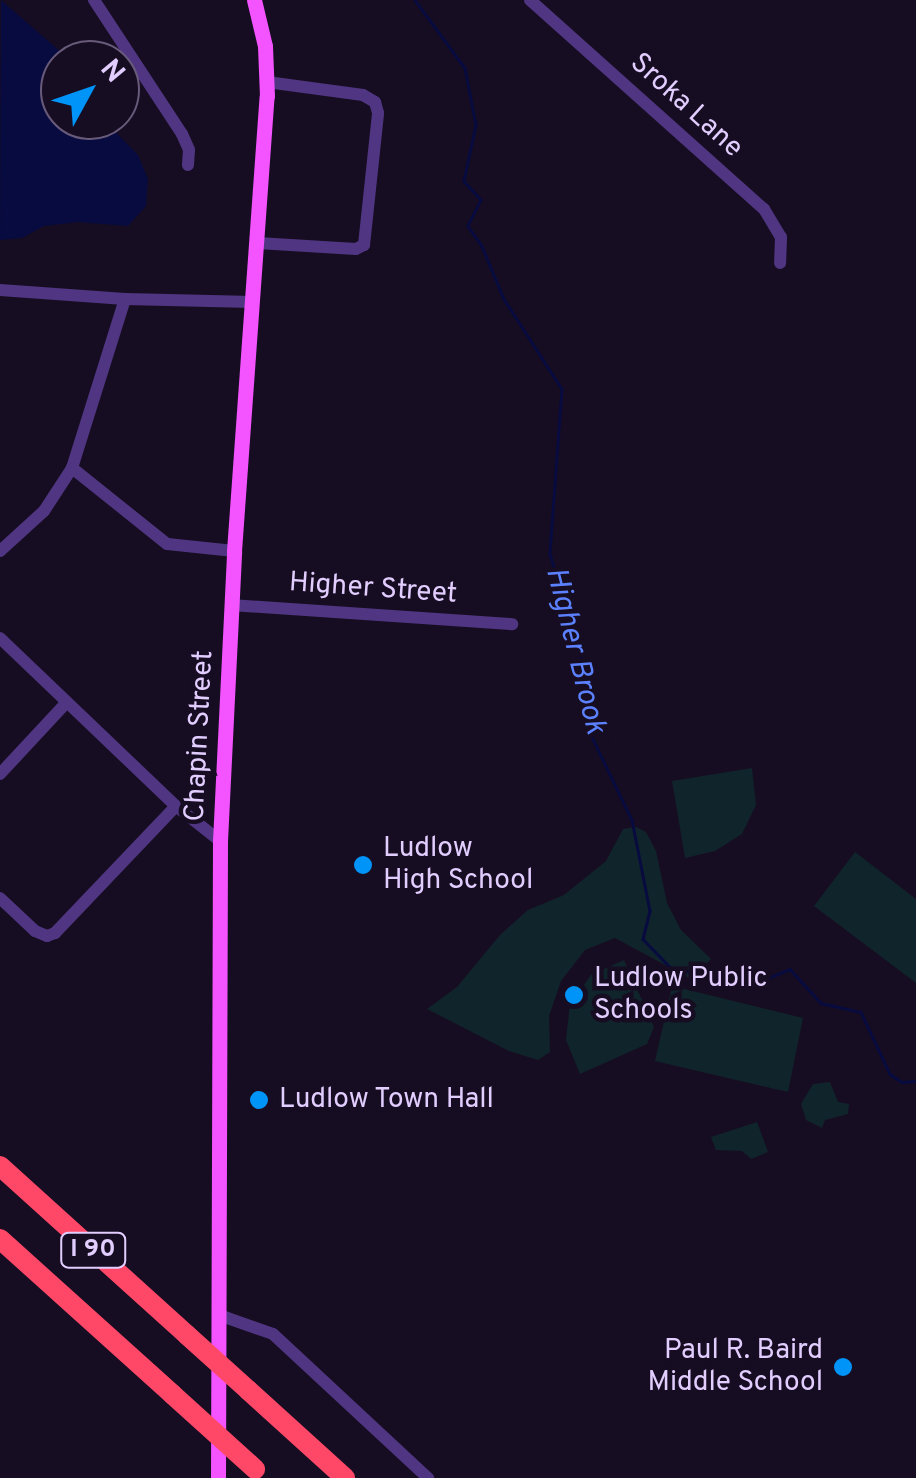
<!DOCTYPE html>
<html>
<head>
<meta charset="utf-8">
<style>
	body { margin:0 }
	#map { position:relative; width:916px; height:1478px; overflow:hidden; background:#170d22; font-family:Overpass,sans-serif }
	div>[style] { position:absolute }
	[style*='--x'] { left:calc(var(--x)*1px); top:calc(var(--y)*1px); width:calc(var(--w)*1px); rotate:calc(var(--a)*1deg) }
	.green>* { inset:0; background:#10242c }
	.water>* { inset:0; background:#080b3f }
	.stream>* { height:2.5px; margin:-1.25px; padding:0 1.25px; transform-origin:1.25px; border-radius:1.25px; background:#080b3f }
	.minor>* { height:12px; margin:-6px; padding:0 6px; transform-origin:6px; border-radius:6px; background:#503682 }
	.major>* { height:15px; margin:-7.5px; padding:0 7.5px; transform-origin:7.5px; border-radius:7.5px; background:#f354ff }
	.highway>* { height:20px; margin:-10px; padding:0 10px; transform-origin:10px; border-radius:10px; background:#ff4868 }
	.highway-bridge>* { height:20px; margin:-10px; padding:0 10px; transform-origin:10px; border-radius:10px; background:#ff4868 }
	.dots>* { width:28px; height:28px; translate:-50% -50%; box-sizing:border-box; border:5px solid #170d22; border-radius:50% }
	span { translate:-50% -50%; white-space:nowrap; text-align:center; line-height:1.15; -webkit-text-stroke:9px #170d22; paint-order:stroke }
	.shield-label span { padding:2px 8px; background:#170d22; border:2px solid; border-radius:8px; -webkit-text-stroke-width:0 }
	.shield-label { font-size:25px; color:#e2cdff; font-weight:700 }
	.street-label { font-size:28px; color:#e2cdff }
	.poi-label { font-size:28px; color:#e2cdff }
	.left { translate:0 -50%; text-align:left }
	.right { translate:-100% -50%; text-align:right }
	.water-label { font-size:30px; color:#5b81ff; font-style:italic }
	.north { position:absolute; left:40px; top:40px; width:100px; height:100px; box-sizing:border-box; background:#170d22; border:2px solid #685a7a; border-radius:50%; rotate:50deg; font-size:28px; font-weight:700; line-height:40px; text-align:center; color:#e2cdff }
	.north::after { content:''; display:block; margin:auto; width:35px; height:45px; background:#0093f8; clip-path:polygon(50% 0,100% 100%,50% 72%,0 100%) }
</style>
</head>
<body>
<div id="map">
	<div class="green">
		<i style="clip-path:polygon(752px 768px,756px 805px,742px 834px,715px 851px,685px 858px,672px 781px)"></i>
		<i style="clip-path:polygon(636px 827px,646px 832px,656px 851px,667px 903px,681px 930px,711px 959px,691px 979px,615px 938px,585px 950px,561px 981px,549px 1016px,550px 1052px,538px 1060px,509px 1051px,427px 1009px,457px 987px,500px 935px,528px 910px,564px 895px,606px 861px,623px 829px)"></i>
		<i style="clip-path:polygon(855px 852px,916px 899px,916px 983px,814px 906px)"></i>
		<i style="clip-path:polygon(624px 960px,654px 1027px,647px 1044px,580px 1074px,566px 1040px,570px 1004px,591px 975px)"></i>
		<i style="clip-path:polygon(672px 986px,803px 1018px,788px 1092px,655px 1061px)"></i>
		<i style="clip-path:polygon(830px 1082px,838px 1102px,849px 1104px,848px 1114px,825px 1120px,822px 1128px,806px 1120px,801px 1104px,813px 1084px)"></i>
		<i style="clip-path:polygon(757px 1122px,768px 1152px,751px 1159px,742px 1151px,716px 1150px,711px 1137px)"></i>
	</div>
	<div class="water">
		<i style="clip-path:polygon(1px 0,70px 60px,60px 60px,60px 120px,104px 120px,138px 155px,148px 179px,146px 206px,128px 226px,78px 222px,44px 226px,22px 238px,0 240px)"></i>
	</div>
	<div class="stream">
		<i style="--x:415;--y:0;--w:84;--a:53.7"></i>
		<i style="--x:465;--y:68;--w:58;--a:79.1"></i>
		<i style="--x:476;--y:125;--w:57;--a:102.1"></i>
		<i style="--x:464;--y:181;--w:25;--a:48"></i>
		<i style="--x:481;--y:200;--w:29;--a:117"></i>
		<i style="--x:468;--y:226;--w:24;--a:55"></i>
		<i style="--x:482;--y:246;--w:57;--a:67.5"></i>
		<i style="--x:504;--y:299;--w:107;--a:57.2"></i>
		<i style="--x:562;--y:389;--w:165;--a:94.2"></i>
		<i style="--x:550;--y:554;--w:127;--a:73.1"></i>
		<i style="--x:587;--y:676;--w:61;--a:85.3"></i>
		<i style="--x:592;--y:737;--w:92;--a:64.3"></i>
		<i style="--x:632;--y:820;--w:93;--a:78.8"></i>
		<i style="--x:650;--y:911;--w:29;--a:104"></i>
		<i style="--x:643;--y:939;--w:39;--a:46"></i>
		<i style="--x:670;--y:967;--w:83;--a:12.5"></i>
		<i style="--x:751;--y:985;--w:42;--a:-22.3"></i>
		<i style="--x:790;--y:969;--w:46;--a:47.6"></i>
		<i style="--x:821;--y:1003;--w:41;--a:12.7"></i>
		<i style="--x:861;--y:1012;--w:68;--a:64.9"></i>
		<i style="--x:890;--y:1074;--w:14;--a:34"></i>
		<i style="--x:902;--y:1082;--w:14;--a:-4"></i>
	</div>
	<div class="minor">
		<i style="--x:94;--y:0;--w:160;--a:56.7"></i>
		<i style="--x:182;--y:134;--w:17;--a:66"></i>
		<i style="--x:189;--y:150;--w:15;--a:94"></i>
		<i style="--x:530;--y:0;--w:314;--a:41.8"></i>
		<i style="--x:764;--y:209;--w:33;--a:59"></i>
		<i style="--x:781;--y:237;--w:26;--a:92"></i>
		<i style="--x:258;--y:243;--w:98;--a:3.5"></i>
		<i style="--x:356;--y:249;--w:9;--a:-27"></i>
		<i style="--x:364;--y:245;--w:133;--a:-83.9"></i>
		<i style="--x:378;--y:113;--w:11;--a:-105"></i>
		<i style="--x:375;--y:102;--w:14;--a:-150"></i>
		<i style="--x:363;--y:95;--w:97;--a:-172.3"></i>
		<i style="--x:0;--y:290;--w:125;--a:4.1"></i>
		<i style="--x:0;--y:551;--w:59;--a:-42.3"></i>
		<i style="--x:44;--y:511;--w:51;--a:-56.9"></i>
		<i style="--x:234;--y:551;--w:67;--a:-174"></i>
		<i style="--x:167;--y:544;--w:122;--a:-141.3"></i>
		<i style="--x:72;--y:468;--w:177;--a:-72.6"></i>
		<i style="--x:125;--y:299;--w:128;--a:1.3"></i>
		<i style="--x:231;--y:605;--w:282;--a:3.9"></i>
		<i style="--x:0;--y:638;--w:243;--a:43.7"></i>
		<i style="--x:176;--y:806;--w:56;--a:38.5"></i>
		<i style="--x:0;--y:774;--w:98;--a:-47.1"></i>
		<i style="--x:0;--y:898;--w:48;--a:43.3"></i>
		<i style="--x:35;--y:931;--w:13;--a:23"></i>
		<i style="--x:47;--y:936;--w:9;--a:-21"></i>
		<i style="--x:55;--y:933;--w:175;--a:-46.4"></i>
		<i style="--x:219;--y:1315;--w:57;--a:19.4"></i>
		<i style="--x:273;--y:1334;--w:212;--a:42.9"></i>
	</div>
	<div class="major">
		<i style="--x:218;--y:1478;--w:637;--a:-89.82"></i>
		<i style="--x:220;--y:841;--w:290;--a:-87.2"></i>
		<i style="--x:234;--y:551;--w:456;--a:-85.9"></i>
		<i style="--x:267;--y:96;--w:50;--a:-92.3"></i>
		<i style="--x:265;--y:46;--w:47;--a:-103.4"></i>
	</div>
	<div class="highway">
		<i style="--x:0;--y:1166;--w:252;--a:42.1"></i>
		<i style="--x:0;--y:1239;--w:232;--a:42"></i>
		<i style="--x:248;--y:1390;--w:131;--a:42.2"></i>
	</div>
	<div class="highway-bridge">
		<i style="--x:187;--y:1335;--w:82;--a:42"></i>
		<i style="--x:172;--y:1394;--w:112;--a:42.1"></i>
	</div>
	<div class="dots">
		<i style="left:363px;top:865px;background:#0093f8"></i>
		<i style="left:574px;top:995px;background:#0093f8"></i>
		<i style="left:259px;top:1100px;background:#0093f8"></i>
		<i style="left:843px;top:1367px;background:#0093f8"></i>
	</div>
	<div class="shield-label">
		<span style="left:93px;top:1250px">I 90</span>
	</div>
	<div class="street-label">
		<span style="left:686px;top:106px;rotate:42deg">Sroka Lane</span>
		<span style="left:373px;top:589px;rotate:4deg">Higher Street</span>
		<span style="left:200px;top:736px;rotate:-87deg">Chapin Street</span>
	</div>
	<div class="poi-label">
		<span class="left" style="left:383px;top:865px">Ludlow<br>High School</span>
		<span class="left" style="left:594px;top:995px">Ludlow Public<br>Schools</span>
		<span class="left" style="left:279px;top:1100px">Ludlow Town Hall</span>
		<span class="right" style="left:823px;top:1367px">Paul R. Baird<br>Middle School</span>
	</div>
	<div class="water-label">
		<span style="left:574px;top:651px;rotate:76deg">Higher Brook</span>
	</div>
	<div class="north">N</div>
</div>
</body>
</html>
